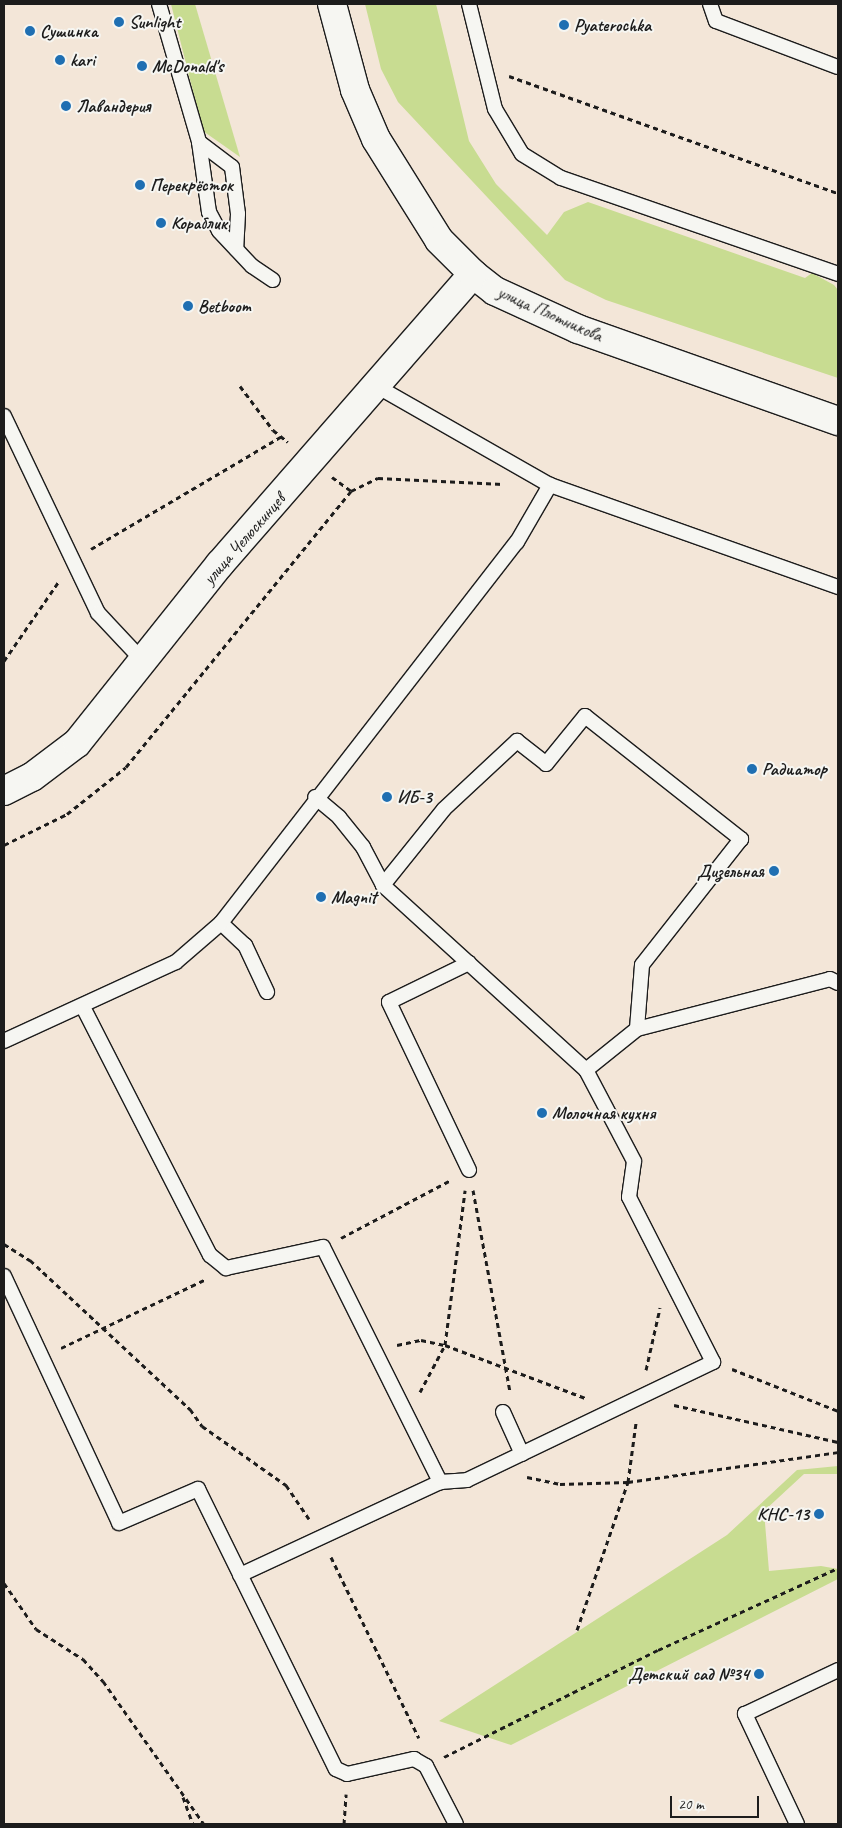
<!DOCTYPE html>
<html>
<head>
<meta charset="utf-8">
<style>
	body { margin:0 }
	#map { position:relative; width:842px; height:1828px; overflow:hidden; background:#f3e6d8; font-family:Caveat,sans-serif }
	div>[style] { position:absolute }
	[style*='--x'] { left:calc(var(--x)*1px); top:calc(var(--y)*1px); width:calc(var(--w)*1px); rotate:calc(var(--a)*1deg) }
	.green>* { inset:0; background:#c8dc91 }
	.path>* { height:3px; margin-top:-1.5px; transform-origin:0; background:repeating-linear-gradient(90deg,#1c1c1c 0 5px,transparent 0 9px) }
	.roads { filter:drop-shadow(1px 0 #1c1c1c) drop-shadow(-1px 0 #1c1c1c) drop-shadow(0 1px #1c1c1c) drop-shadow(0 -1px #1c1c1c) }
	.service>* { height:14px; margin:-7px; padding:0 7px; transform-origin:7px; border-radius:7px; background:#f6f6f2 }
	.minor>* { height:28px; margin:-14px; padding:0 14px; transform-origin:14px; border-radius:14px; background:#f6f6f2 }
	.secondary>* { height:28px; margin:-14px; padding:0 14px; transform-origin:14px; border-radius:14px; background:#f6f6f2 }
	.dots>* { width:14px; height:14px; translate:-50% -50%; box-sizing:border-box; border:2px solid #f6f6f2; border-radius:50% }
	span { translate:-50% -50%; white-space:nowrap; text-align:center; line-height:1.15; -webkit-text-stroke:4px #f6f6f2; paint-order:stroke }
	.poi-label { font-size:18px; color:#1c1c1c; font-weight:700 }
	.left { translate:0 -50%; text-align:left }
	.right { translate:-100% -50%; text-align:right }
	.street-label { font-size:18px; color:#1c1c1c }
	.frame { position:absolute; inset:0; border:5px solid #1c1c1c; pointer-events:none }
	.scale { position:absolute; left:670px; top:1796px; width:89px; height:22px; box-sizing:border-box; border:2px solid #1c1c1c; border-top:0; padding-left:6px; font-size:15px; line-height:18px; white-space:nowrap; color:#1c1c1c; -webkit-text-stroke:4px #f6f6f2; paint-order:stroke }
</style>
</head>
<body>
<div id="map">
	<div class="green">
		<i style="clip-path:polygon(171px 4px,195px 4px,240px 157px,203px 131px)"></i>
		<i style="clip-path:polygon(365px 4px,436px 4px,469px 141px,496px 184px,547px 235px,564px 212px,588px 202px,805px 278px,812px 273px,834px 285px,838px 290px,838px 378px,606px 300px,565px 280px,398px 102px,381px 69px)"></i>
		<i style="clip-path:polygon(838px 1466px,838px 1474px,804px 1474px,764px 1511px,769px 1571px,821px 1566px,838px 1569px,838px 1579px,511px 1745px,439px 1721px,727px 1535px,797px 1470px)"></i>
	</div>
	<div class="path">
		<i style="--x:509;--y:76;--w:349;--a:19.6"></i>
		<i style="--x:240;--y:386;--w:55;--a:53.1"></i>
		<i style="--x:273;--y:430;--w:19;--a:39"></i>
		<i style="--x:332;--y:477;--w:24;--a:36"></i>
		<i style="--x:91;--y:549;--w:222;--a:-30.6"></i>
		<i style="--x:4;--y:661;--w:97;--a:-55.5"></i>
		<i style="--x:4;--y:845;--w:70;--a:-26.2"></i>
		<i style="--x:67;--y:814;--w:75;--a:-38.5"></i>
		<i style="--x:126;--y:767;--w:356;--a:-50.8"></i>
		<i style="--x:351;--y:491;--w:30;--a:-26"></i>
		<i style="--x:378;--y:478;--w:125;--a:2.7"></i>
		<i style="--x:473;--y:1190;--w:204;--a:79.6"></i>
		<i style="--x:341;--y:1238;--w:124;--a:-27.8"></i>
		<i style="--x:4;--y:1244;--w:31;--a:32"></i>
		<i style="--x:30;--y:1260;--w:219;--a:43"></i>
		<i style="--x:190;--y:1409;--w:21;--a:55"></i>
		<i style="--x:202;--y:1426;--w:103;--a:35.1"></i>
		<i style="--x:286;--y:1485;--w:41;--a:55.9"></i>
		<i style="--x:397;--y:1345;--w:25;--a:-12"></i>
		<i style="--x:421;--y:1340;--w:25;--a:12"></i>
		<i style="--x:445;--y:1345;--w:150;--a:20.7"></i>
		<i style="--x:61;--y:1348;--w:161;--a:-25.4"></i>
		<i style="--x:732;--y:1369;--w:114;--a:21.6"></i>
		<i style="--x:646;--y:1370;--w:64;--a:-77.3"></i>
		<i style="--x:420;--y:1392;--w:53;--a:-62"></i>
		<i style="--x:445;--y:1345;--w:156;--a:-82.6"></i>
		<i style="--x:674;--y:1405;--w:168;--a:12.7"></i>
		<i style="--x:527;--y:1477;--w:34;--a:12"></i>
		<i style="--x:560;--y:1484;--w:68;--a:-1.7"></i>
		<i style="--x:628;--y:1482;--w:212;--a:-8.1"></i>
		<i style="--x:331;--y:1557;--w:201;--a:64.1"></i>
		<i style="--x:4;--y:1583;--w:56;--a:55.2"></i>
		<i style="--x:36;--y:1629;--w:56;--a:32.6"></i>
		<i style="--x:83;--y:1659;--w:30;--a:48"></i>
		<i style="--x:103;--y:1681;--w:175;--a:54.8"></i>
		<i style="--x:577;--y:1630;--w:157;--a:-71"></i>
		<i style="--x:628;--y:1482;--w:60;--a:-82.3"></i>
		<i style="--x:444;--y:1757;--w:239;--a:-26.6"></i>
		<i style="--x:658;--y:1650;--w:198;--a:-24.5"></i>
		<i style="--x:183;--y:1797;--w:29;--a:70"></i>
		<i style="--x:344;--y:1824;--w:30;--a:-86"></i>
	</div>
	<div class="roads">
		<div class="service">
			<i style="--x:159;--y:4;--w:144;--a:73.8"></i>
			<i style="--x:199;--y:142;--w:71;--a:81.9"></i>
			<i style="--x:209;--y:212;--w:21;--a:62"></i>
			<i style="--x:219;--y:231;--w:48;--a:46.7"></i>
			<i style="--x:252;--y:266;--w:25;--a:34"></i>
			<i style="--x:469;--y:4;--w:108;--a:76.1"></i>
			<i style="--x:495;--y:109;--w:52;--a:59"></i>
			<i style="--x:522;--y:154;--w:46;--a:31.6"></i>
			<i style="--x:561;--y:178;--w:293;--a:19.1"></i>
			<i style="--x:710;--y:4;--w:18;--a:71"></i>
			<i style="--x:716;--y:21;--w:130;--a:20.7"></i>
			<i style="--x:199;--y:142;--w:41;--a:37.1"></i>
			<i style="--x:232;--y:167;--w:47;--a:82.7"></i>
			<i style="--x:238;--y:214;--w:35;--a:93"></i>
			<i style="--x:378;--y:387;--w:198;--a:29.7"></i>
			<i style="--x:550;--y:485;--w:306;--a:19.5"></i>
			<i style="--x:4;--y:416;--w:218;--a:64.5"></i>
			<i style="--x:98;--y:613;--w:67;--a:46.8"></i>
			<i style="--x:383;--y:885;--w:97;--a:-51.2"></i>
			<i style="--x:444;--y:809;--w:100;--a:-43"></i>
			<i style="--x:517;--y:741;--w:37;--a:38"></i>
			<i style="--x:546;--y:764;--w:62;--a:-50.9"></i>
			<i style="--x:585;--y:716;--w:199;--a:38.3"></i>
			<i style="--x:741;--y:839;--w:160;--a:128.2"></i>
			<i style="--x:642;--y:965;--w:64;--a:94.5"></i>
			<i style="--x:221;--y:923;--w:33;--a:43"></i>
			<i style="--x:245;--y:945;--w:52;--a:64.9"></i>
			<i style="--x:83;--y:1007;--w:279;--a:62.9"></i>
			<i style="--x:210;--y:1255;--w:21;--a:39"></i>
			<i style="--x:226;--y:1268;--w:99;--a:-12.2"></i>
			<i style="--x:323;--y:1247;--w:263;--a:63.5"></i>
			<i style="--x:440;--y:1482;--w:27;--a:-4"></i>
			<i style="--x:467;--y:1480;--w:273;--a:-25.6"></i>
			<i style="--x:713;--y:1362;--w:185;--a:-117"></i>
			<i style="--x:629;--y:1197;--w:36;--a:-82"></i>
			<i style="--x:634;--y:1161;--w:103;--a:-117.8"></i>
			<i style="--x:586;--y:1070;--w:275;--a:-137.7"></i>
			<i style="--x:383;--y:885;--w:43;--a:-117.8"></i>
			<i style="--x:363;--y:847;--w:38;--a:-129"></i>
			<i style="--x:339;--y:817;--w:31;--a:-140"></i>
			<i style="--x:4;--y:1041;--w:189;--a:-24.7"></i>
			<i style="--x:176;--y:962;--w:60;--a:-40.9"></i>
			<i style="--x:221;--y:923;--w:482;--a:-52.2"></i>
			<i style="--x:517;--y:542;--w:66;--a:-59.9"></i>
			<i style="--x:586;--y:1070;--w:65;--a:-38.8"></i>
			<i style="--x:637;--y:1029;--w:199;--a:-14.5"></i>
			<i style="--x:830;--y:979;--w:9;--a:27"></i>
			<i style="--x:469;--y:1170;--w:186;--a:-115.5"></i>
			<i style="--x:389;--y:1002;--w:89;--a:-26"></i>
			<i style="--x:4;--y:1276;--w:272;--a:65"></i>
			<i style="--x:119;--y:1523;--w:86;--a:-23.3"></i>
			<i style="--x:198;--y:1489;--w:312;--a:63.8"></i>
			<i style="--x:336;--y:1769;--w:12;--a:24"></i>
			<i style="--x:347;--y:1774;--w:69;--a:-12.6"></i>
			<i style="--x:414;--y:1759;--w:14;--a:30"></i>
			<i style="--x:426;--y:1766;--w:65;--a:62.7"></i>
			<i style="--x:503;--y:1412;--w:46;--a:65.7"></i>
			<i style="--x:240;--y:1575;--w:221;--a:-24.9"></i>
			<i style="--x:797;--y:1824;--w:122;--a:-115.3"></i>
			<i style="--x:745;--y:1714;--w:103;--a:-25.3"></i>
		</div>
		<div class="minor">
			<i style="--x:4;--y:791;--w:31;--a:-27"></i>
			<i style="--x:32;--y:777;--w:56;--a:-37.1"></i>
			<i style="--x:77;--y:743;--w:229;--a:-51.4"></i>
			<i style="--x:220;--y:564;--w:385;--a:-48.9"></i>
		</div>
		<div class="secondary">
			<i style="--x:332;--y:4;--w:89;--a:75"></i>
			<i style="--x:355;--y:90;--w:53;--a:66.8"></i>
			<i style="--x:376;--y:139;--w:119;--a:58"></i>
			<i style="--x:439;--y:240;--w:48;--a:45"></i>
			<i style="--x:473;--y:274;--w:28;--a:38"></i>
			<i style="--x:495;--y:291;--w:91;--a:24.6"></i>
			<i style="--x:578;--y:329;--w:276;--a:19.5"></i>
		</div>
	</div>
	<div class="dots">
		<i style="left:119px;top:22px;background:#1f6fb2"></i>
		<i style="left:564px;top:25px;background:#1f6fb2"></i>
		<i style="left:30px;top:31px;background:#1f6fb2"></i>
		<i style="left:60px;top:60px;background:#1f6fb2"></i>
		<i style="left:142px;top:66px;background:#1f6fb2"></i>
		<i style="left:66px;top:106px;background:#1f6fb2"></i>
		<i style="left:140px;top:185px;background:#1f6fb2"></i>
		<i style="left:161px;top:223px;background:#1f6fb2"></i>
		<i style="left:188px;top:306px;background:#1f6fb2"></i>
		<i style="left:752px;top:769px;background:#1f6fb2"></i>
		<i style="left:387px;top:797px;background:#1f6fb2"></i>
		<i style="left:774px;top:871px;background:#1f6fb2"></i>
		<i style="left:321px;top:897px;background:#1f6fb2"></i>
		<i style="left:542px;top:1113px;background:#1f6fb2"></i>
		<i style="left:819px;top:1514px;background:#1f6fb2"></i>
		<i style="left:759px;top:1674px;background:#1f6fb2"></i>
	</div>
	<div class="poi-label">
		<span class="left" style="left:129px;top:22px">Sunlight</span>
		<span class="left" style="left:574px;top:25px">Pyaterochka</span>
		<span class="left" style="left:40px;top:31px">Сушинка</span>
		<span class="left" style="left:70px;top:60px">kari</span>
		<span class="left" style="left:152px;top:66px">McDonald's</span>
		<span class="left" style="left:76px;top:106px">Лавандерия</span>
		<span class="left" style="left:150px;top:185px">Перекрёсток</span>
		<span class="left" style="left:171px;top:223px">Кораблик</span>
		<span class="left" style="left:198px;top:306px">Betboom</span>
		<span class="left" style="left:762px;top:769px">Радиатор</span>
		<span class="left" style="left:397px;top:797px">ИБ-3</span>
		<span class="right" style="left:764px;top:871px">Дизельная</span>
		<span class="left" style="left:331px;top:897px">Magnit</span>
		<span class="left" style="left:552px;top:1113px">Молочная кухня</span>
		<span class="right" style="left:809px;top:1514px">КНС-13</span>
		<span class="right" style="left:749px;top:1674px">Детский сад №34</span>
	</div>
	<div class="street-label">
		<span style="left:550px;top:314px;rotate:24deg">улица Плотникова</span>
		<span style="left:244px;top:539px;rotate:-49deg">улица Челюскинцев</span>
	</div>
	<div class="frame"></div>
	<div class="scale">20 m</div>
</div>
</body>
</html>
